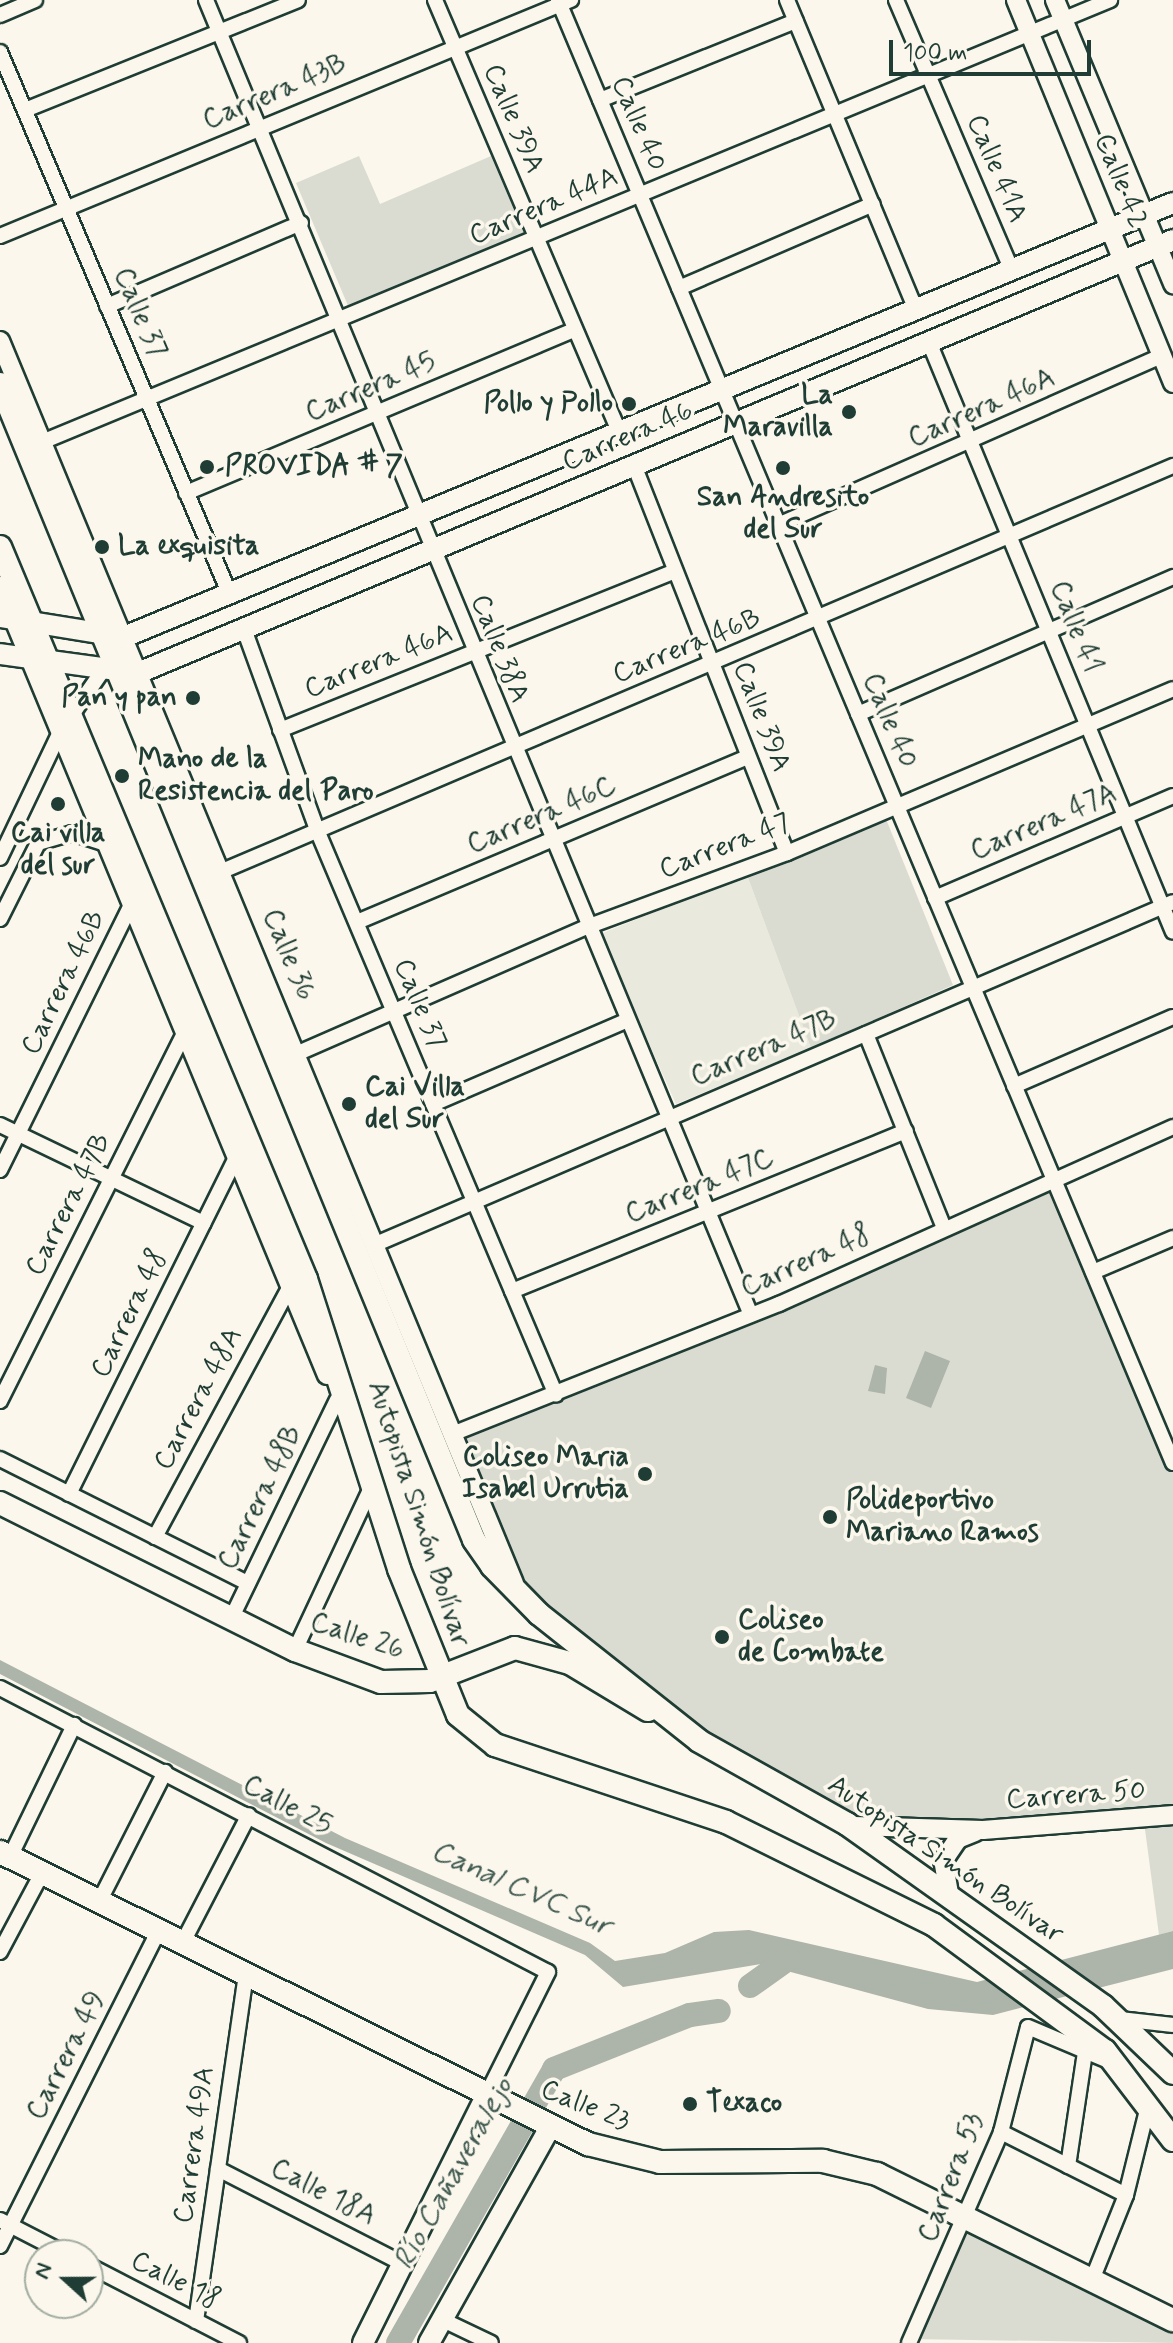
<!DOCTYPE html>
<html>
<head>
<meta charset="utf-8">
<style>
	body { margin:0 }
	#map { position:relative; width:1173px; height:2343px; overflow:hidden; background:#fbf7ec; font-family:Mynerve,sans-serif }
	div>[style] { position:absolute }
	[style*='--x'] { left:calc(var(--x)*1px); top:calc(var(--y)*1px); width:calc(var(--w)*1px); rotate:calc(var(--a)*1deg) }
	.built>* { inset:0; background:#eae9de }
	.green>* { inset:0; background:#dbdcd1 }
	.water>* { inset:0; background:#adb4aa }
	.river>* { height:24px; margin:-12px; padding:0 12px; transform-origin:12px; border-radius:12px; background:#adb4aa }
	.roads { filter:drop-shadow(2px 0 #1f3d34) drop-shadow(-2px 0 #1f3d34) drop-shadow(0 2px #1f3d34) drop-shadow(0 -2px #1f3d34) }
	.minor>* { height:14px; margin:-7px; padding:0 7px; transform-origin:7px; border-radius:7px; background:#fbf7ec }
	.tertiary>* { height:18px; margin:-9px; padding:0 9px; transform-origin:9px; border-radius:9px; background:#fbf7ec }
	.secondary>* { height:20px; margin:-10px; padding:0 10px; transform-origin:10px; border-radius:10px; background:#fbf7ec }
	.primary>* { height:22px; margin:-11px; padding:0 11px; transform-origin:11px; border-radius:11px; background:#fbf7ec }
	.trunk>* { height:22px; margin:-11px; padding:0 11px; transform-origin:11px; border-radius:11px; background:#fbf7ec }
	.dots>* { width:22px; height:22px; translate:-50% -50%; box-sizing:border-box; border:4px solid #fbf7ec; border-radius:50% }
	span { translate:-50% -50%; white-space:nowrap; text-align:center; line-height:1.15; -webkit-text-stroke:7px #fbf7ec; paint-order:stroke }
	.street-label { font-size:28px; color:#1f3d34 }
	.poi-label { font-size:28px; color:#1f3d34; font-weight:700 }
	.right { translate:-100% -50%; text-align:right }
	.left { translate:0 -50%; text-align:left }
	.water-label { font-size:30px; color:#425b52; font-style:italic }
	.north { position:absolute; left:24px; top:2239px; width:80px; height:80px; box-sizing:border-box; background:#fbf7ec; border:2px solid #a3ada2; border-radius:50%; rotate:291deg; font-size:22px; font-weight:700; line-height:32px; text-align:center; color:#1f3d34 }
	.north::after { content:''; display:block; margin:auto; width:28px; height:36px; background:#1f3d34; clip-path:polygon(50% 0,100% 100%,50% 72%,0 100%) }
	.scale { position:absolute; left:889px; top:40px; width:202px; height:36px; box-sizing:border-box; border:4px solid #1f3d34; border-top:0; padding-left:10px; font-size:24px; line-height:28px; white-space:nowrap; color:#1f3d34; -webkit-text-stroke:6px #fbf7ec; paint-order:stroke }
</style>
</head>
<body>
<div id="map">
	<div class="built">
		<i style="clip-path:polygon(747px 875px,811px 1048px,676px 1104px,600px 934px)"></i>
	</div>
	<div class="green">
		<i style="clip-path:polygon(359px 156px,380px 204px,491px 156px,524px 233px,349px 308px,296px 183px)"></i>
		<i style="clip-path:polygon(886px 819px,953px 985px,811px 1048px,747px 875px)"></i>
		<i style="clip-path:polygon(1053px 1177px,1173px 1463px,1173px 1931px,1159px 1935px,1144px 1822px,869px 1830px,725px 1755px,520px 1593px,455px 1433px)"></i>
		<i style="clip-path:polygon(964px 2228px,1173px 2320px,1173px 2343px,911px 2339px)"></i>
	</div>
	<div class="water">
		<i style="clip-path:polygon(925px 1351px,950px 1361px,931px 1408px,906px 1398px)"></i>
		<i style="clip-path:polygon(875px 1365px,887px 1368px,885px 1394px,868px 1391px)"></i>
		<i style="clip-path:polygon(0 1660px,345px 1838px,590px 1943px,615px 1961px,665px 1953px,714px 1932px,749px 1930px,977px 1982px,1173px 1931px,1173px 1969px,993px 2015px,928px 2009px,761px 1964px,623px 1987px,585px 1955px,326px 1843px,0 1674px)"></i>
	</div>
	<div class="river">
		<i style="--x:750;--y:1986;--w:47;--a:-35.4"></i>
		<i style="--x:398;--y:2343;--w:315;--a:-60.3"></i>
		<i style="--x:554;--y:2069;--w:146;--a:-21.7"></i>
		<i style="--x:690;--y:2015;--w:29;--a:-8"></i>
	</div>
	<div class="roads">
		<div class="minor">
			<i style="--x:206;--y:0;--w:1423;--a:67.49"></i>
			<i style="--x:435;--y:0;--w:471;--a:66.9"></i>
			<i style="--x:558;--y:0;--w:1587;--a:67.2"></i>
			<i style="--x:787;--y:0;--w:336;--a:67.4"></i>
			<i style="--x:896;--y:0;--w:294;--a:66.8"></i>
			<i style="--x:0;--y:15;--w:38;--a:-23"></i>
			<i style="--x:0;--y:52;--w:590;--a:67.04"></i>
			<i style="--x:600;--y:100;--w:211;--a:-22"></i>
			<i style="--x:25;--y:110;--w:294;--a:-21.9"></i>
			<i style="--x:0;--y:236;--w:618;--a:-22.46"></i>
			<i style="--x:679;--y:288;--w:211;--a:-23.4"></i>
			<i style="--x:107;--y:306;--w:211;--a:-23.2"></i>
			<i style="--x:929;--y:342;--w:638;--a:67.53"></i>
			<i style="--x:42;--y:442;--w:1156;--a:-22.48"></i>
			<i style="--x:634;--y:465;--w:417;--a:68.5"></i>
			<i style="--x:186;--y:493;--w:421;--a:-22.8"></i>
			<i style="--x:778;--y:525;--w:420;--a:-23.8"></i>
			<i style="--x:244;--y:629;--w:214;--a:70"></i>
			<i style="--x:317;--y:830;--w:613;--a:67.07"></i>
			<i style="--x:858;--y:714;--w:344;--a:-23.5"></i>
			<i style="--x:280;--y:730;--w:426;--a:-21.9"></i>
			<i style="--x:0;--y:858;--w:140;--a:-64.5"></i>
			<i style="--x:60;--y:732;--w:84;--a:-55.2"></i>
			<i style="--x:220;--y:872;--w:1036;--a:-23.08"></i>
			<i style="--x:935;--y:898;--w:259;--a:-23.2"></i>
			<i style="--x:0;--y:919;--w:85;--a:-63.4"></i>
			<i style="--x:38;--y:843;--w:35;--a:-16"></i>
			<i style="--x:72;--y:833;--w:36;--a:18"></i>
			<i style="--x:357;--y:922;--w:424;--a:-22.9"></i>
			<i style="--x:866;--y:1034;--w:209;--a:68.1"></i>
			<i style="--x:296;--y:1054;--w:318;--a:-23.6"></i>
			<i style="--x:587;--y:927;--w:213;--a:-20.3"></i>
			<i style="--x:787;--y:853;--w:419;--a:-23"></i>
			<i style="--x:1014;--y:1086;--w:173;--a:-23.5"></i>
			<i style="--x:433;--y:1104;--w:210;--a:-23.3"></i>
			<i style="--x:0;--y:1125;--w:226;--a:25.7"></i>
			<i style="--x:0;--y:1170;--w:296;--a:-63.7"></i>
			<i style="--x:376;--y:1244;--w:867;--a:-23.22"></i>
			<i style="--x:1093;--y:1272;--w:87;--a:-23"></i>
			<i style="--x:512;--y:1291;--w:425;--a:-22.1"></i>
			<i style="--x:0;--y:1401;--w:413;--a:-63.4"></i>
			<i style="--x:455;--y:1433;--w:349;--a:-21.7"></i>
			<i style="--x:779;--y:1304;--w:432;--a:-24.2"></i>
			<i style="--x:0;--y:1459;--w:277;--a:26.6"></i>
			<i style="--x:69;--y:1494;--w:375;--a:-63.6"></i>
			<i style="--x:155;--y:1537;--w:285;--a:-61.7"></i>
			<i style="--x:231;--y:1619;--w:243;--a:-64.2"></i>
			<i style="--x:295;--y:1650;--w:174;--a:-64.9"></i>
			<i style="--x:0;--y:1688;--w:617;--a:27.4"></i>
			<i style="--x:548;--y:1972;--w:139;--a:116.6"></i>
			<i style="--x:10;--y:1857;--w:147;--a:-64.1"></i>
			<i style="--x:99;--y:1902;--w:146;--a:-63.1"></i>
			<i style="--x:182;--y:1944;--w:145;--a:-62.6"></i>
			<i style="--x:0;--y:1952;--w:89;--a:-62"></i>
			<i style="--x:1120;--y:2019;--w:53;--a:6.5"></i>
			<i style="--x:1001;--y:2132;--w:140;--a:26.7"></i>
			<i style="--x:1068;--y:2166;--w:115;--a:-81.5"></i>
			<i style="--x:218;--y:2169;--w:209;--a:27.1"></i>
			<i style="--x:0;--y:2220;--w:76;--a:27.2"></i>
			<i style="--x:0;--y:2246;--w:352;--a:-63.3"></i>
			<i style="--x:88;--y:2265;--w:170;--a:27.3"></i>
			<i style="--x:1092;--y:2280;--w:92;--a:-68.2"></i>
			<i style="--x:1126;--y:2195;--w:92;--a:-76.1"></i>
			<i style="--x:443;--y:2320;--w:53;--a:25.6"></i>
			<i style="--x:196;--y:2321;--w:349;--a:-81.8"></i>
			<i style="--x:909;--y:2343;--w:230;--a:-66.4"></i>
			<i style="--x:1001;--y:2132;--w:108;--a:-75.6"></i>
			<i style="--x:1028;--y:2027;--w:85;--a:22.9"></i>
		</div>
		<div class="tertiary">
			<i style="--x:1016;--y:0;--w:414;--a:67.7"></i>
			<i style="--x:1055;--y:0;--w:308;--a:67.4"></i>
			<i style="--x:0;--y:341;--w:1344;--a:67.52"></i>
			<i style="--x:0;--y:586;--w:854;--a:67.49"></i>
			<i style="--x:854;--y:1826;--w:129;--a:1.8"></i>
			<i style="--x:983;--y:1830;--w:191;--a:-4.5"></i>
			<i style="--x:950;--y:1899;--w:39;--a:-100"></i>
			<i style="--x:943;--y:1861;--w:27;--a:-56"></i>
			<i style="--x:958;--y:1839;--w:18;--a:-22"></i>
		</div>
		<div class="secondary">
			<i style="--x:0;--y:617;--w:126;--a:9.2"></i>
			<i style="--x:124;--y:637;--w:1135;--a:-22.48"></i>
			<i style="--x:0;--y:654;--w:139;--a:7.8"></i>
			<i style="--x:138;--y:673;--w:1122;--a:-22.7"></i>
			<i style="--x:363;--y:2343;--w:276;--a:-63.5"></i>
			<i style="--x:429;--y:2343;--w:248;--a:-60.7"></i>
		</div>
		<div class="primary">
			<i style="--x:0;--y:1503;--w:330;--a:26.5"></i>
			<i style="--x:295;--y:1650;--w:92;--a:20.4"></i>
			<i style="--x:381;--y:1682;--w:49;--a:-1.2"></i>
			<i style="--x:430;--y:1681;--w:91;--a:-21.2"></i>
			<i style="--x:515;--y:1648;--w:57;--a:15.3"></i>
			<i style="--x:570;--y:1663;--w:91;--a:31.1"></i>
			<i style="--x:0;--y:1852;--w:657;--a:26.41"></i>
			<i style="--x:588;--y:2144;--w:74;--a:14"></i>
			<i style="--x:660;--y:2162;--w:163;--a:-0.4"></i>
			<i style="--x:823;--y:2161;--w:56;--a:13.5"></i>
			<i style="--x:877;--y:2174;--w:330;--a:26.3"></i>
		</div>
		<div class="trunk">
			<i style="--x:0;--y:384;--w:1249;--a:67.7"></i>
			<i style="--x:474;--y:1540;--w:32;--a:55"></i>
			<i style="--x:492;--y:1566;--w:67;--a:45.6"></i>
			<i style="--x:539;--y:1614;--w:204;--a:38.4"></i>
			<i style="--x:699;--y:1741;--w:170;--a:29.3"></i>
			<i style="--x:847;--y:1824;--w:314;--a:35.4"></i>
			<i style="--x:1103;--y:2006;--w:97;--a:43.7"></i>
			<i style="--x:0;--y:547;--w:793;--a:67.31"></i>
			<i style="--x:306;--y:1279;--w:305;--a:72.2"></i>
			<i style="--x:399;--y:1569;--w:157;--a:68"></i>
			<i style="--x:458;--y:1715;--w:48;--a:39"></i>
			<i style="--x:495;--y:1745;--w:243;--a:18.4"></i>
			<i style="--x:726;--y:1822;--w:232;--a:26.3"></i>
			<i style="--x:934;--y:1925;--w:212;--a:36.4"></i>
			<i style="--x:1105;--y:2051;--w:112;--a:52.6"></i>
		</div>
	</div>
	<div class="dots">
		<i style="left:629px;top:404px;background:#1f3d34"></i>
		<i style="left:849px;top:412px;background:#1f3d34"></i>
		<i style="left:207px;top:467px;background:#1f3d34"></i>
		<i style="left:783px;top:468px;background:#1f3d34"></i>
		<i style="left:102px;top:547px;background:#1f3d34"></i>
		<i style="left:193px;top:698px;background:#1f3d34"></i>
		<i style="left:122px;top:776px;background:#1f3d34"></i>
		<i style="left:58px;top:804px;background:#1f3d34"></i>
		<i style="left:349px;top:1104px;background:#1f3d34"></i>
		<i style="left:645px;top:1474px;background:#1f3d34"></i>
		<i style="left:830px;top:1517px;background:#1f3d34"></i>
		<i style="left:722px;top:1637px;background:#1f3d34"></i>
		<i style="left:690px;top:2104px;background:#1f3d34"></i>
	</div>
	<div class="street-label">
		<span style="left:275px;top:93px;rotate:-23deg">Carrera 43B</span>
		<span style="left:513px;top:119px;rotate:67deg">Calle 39A</span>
		<span style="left:638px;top:124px;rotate:67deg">Calle 40</span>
		<span style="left:996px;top:169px;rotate:67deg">Calle 41A</span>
		<span style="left:1120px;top:181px;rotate:68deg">Calle 42</span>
		<span style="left:544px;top:207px;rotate:-23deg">Carrera 44A</span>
		<span style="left:139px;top:313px;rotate:67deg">Calle 37</span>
		<span style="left:371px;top:388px;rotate:-23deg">Carrera 45</span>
		<span style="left:982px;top:409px;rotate:-24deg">Carrera 46A</span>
		<span style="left:628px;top:437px;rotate:-23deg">Carrera 46</span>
		<span style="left:1075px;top:627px;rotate:68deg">Calle 41</span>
		<span style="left:687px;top:647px;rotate:-22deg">Carrera 46B</span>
		<span style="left:499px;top:649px;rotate:68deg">Calle 38A</span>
		<span style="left:379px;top:662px;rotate:-22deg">Carrera 46A</span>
		<span style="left:761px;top:717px;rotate:69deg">Calle 39A</span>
		<span style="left:889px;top:721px;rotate:67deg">Calle 40</span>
		<span style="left:542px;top:816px;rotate:-23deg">Carrera 46C</span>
		<span style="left:1044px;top:823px;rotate:-23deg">Carrera 47A</span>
		<span style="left:725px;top:847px;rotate:-21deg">Carrera 47</span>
		<span style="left:288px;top:955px;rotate:67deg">Calle 36</span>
		<span style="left:64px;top:983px;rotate:-64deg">Carrera 46B</span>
		<span style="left:419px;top:1004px;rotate:67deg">Calle 37</span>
		<span style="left:764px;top:1049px;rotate:-23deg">Carrera 47B</span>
		<span style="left:700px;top:1187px;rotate:-22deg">Carrera 47C</span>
		<span style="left:69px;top:1205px;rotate:-63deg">Carrera 47B</span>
		<span style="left:806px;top:1262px;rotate:-24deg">Carrera 48</span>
		<span style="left:130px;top:1314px;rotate:-64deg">Carrera 48</span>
		<span style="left:199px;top:1399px;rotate:-62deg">Carrera 48A</span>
		<span style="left:261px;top:1498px;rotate:-64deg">Carrera 48B</span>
		<span style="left:418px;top:1514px;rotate:72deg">Autopista Simón Bolívar</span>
		<span style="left:357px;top:1637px;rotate:18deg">Calle 26</span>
		<span style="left:1076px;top:1796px;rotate:-4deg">Carrera 50</span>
		<span style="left:287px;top:1806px;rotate:28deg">Calle 25</span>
		<span style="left:945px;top:1860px;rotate:34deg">Autopista Simón Bolívar</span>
		<span style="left:67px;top:2056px;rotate:-63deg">Carrera 49</span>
		<span style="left:585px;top:2106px;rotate:22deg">Calle 23</span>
		<span style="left:195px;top:2145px;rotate:-82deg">Carrera 49A</span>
		<span style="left:952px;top:2178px;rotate:-69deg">Carrera 53</span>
		<span style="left:323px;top:2193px;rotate:27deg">Calle 18A</span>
		<span style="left:175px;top:2281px;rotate:27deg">Calle 18</span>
	</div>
	<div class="poi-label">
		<span class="right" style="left:833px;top:412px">La<br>Maravilla</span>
		<span class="right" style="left:613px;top:404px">Pollo y Pollo</span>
		<span class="left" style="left:225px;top:467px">PROVIDA # 7</span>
		<span style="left:783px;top:514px">San Andresito<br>del Sur</span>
		<span class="left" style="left:118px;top:547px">La exquisita</span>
		<span class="right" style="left:177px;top:698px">Pan y pan</span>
		<span class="left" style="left:138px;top:776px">Mano de la<br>Resistencia del Paro</span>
		<span style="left:58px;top:850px">Cai villa<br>del sur</span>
		<span class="left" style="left:365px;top:1104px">Cai Villa<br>del Sur</span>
		<span class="right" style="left:629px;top:1474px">Coliseo Maria<br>Isabel Urrutia</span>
		<span class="left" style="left:846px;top:1517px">Polideportivo<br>Mariano Ramos</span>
		<span class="left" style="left:738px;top:1637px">Coliseo<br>de Combate</span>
		<span class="left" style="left:706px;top:2104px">Texaco</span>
	</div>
	<div class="water-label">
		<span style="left:521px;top:1889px;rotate:24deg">Canal CVC Sur</span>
		<span style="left:454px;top:2174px;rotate:-61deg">Río Cañaveralejo</span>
	</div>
	<div class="north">N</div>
	<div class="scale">100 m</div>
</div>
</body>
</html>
